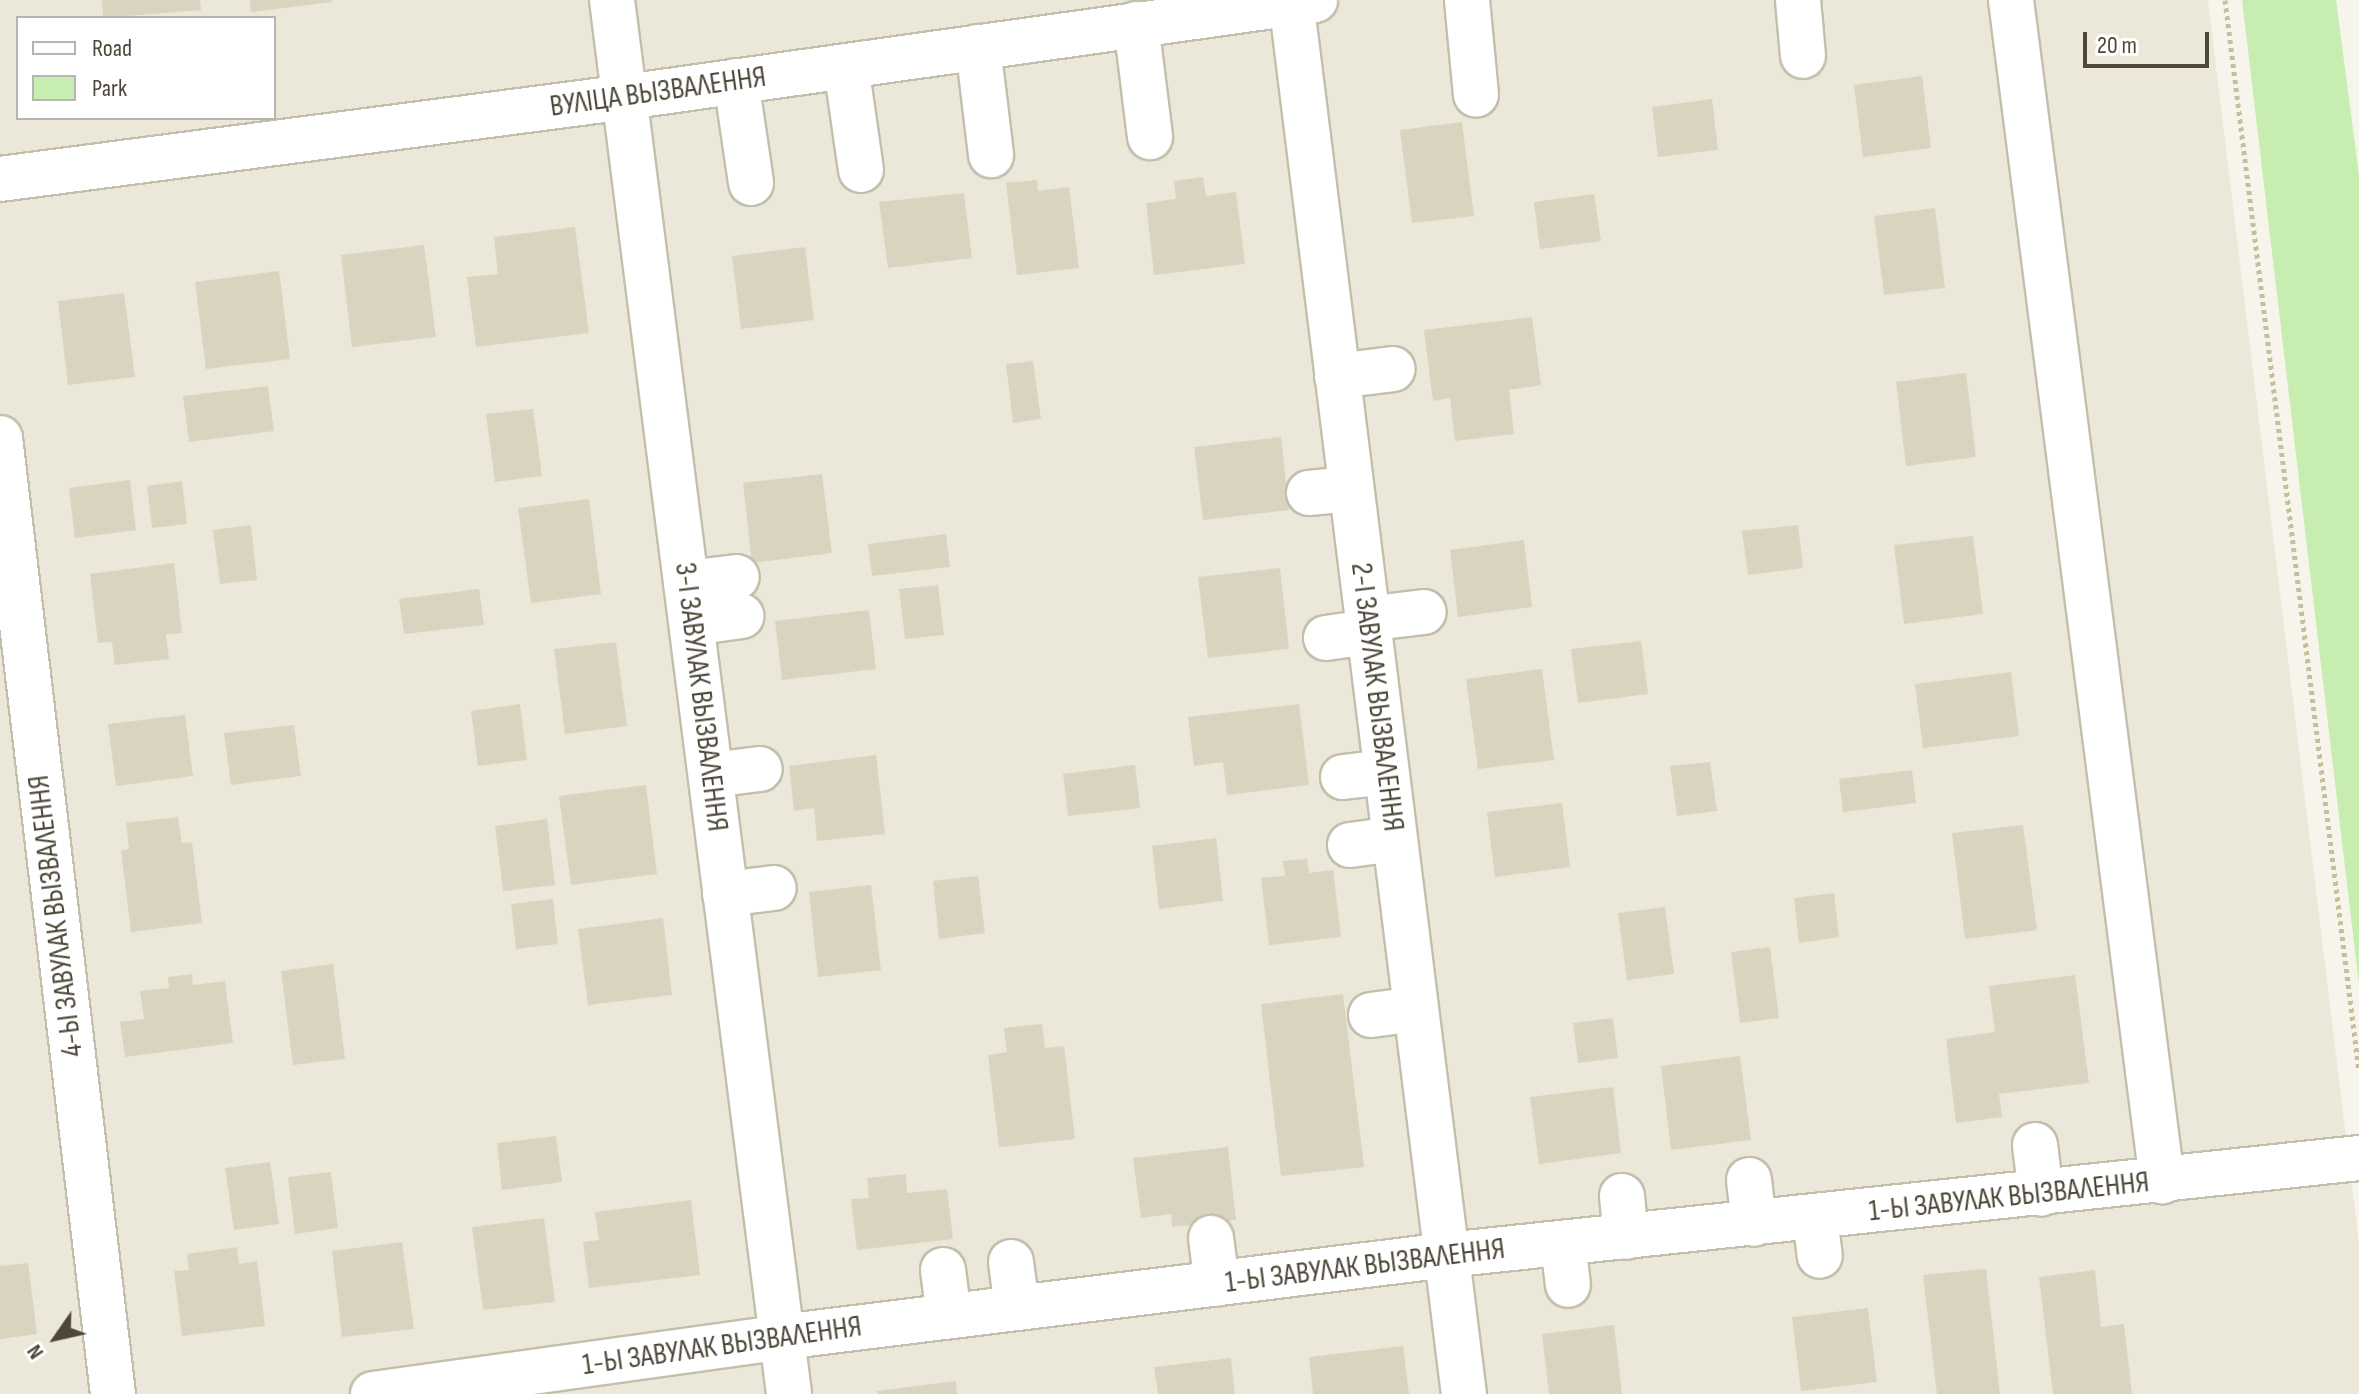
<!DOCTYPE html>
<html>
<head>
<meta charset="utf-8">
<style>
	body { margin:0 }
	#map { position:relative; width:2359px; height:1394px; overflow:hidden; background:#f7f5eb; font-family:"Sofia Sans Condensed",sans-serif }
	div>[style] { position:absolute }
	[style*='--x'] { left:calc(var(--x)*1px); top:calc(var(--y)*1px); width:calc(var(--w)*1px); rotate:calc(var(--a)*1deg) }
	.residential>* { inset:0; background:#ebe8d9 }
	.green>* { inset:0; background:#c8edb1 }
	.building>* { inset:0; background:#d9d4bf }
	.path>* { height:5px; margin-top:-2.5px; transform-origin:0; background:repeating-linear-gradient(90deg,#c6bf9c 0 4px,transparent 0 8px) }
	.roads { filter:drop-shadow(2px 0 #c3bfac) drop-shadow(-2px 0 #c3bfac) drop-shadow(0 2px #c3bfac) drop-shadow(0 -2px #c3bfac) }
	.minor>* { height:44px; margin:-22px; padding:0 22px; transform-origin:22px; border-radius:22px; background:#fff }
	span { translate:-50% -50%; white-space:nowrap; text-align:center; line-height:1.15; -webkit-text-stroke:8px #fff; paint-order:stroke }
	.street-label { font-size:30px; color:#4c4738 }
	.legend { position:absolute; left:16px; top:16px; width:260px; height:104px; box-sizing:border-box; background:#fff; border:2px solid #b7b5af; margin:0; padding:10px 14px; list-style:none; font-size:24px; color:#4c4738 }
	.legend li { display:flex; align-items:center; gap:16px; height:40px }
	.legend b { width:40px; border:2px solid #b7b5af }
	.north { position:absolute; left:16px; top:1298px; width:80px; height:80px; -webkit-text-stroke:6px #fff; paint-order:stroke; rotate:236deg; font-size:22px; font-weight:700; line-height:32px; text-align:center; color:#4c4738 }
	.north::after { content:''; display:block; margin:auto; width:28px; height:36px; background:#4c4738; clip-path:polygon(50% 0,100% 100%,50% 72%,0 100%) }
	.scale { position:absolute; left:2083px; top:32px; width:126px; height:36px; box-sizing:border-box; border:4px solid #4c4738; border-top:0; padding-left:10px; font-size:24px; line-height:28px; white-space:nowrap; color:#4c4738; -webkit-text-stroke:6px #fff; paint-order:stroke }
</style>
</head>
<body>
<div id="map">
	<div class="residential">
		<i style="clip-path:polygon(evenodd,0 0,2208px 0,2359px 1244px,2359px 1394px,0 1394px,0 0,18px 18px,274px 18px,274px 118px,18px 118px,18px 18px)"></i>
	</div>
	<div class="green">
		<i style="clip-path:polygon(2242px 0,2336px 0,2359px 175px,2359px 985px)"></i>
	</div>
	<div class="building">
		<i style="clip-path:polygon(102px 0,200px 0,201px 10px,103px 18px)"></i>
		<i style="clip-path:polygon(250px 0,332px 0,332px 2px,251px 12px)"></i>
		<i style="clip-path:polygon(1922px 76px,1931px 148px,1863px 157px,1854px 85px)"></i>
		<i style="clip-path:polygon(1712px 99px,1718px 150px,1658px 157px,1652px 107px)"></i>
		<i style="clip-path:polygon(1462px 122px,1474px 216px,1412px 223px,1400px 130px)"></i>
		<i style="clip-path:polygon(1203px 177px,1206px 196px,1236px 192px,1245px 264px,1154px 275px,1146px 203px,1176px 199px,1174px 181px)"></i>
		<i style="clip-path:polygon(1037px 180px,1038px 191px,1069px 187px,1079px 268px,1017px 275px,1006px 183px)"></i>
		<i style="clip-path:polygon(964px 193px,972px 258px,888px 268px,879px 202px)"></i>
		<i style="clip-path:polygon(1594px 194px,1601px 241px,1540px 249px,1534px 202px)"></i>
		<i style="clip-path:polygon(1935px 208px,1945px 288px,1884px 295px,1874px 216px)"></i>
		<i style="clip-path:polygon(575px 227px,589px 333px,476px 347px,467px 277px,498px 274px,494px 237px)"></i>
		<i style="clip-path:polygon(424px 245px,436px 337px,352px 347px,341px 255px)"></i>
		<i style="clip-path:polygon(805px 247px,814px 320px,741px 329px,732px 256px)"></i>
		<i style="clip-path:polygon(279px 271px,290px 359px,206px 369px,195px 282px)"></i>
		<i style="clip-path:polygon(124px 293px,135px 377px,68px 385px,58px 301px)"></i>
		<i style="clip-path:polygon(1532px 317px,1541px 385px,1509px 390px,1514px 434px,1455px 441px,1450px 398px,1433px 401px,1424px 330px)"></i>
		<i style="clip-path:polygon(1033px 361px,1041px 419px,1013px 423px,1006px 364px)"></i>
		<i style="clip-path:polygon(1966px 373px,1976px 457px,1906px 466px,1896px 382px)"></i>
		<i style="clip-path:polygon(268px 386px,274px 431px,189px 442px,183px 396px)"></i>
		<i style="clip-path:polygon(533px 409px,542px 476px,495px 482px,486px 414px)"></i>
		<i style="clip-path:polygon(1281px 437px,1289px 510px,1203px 520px,1194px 447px)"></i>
		<i style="clip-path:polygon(822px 474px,832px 553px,752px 563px,743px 483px)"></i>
		<i style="clip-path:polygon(130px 480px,136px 530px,75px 538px,69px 488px)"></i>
		<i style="clip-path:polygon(182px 481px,187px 524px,152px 528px,147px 486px)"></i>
		<i style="clip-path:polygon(589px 499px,601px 594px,531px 603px,518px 508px)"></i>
		<i style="clip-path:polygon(251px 525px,257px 580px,220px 584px,213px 530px)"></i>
		<i style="clip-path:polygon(1798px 525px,1803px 568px,1748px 575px,1742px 531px)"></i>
		<i style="clip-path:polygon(946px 534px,950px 567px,872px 576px,868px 544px)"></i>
		<i style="clip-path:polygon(1973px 536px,1983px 614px,1904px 624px,1894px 545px)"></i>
		<i style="clip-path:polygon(1524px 540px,1532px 607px,1458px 617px,1450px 550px)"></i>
		<i style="clip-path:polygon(174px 563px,182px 633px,166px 634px,169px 659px,115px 665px,112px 642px,98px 643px,90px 574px)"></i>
		<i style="clip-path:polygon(1280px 568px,1289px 649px,1208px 658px,1198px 577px)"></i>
		<i style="clip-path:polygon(938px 585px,944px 635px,905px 639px,899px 589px)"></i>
		<i style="clip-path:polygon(479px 589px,484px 625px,404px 634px,399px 599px)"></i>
		<i style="clip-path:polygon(869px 610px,876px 669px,782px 680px,775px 621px)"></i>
		<i style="clip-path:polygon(1641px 641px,1648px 694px,1578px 703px,1571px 649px)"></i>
		<i style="clip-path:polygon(616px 642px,627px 726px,565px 734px,554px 649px)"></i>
		<i style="clip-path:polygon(1542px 669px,1554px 760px,1478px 769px,1466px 679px)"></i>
		<i style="clip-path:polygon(2011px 672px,2019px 736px,1923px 748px,1915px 684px)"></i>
		<i style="clip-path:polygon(520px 704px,527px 760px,478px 766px,471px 711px)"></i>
		<i style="clip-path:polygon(1299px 704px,1309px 785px,1227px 795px,1223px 762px,1194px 766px,1188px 717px)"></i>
		<i style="clip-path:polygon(185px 715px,193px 776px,116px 786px,108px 724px)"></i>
		<i style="clip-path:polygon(294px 725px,301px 776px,231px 785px,224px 733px)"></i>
		<i style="clip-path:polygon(876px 755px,885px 834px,817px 841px,814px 808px,794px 811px,789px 766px)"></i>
		<i style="clip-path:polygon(1710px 762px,1717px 811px,1677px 816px,1670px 766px)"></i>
		<i style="clip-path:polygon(1135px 765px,1140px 808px,1068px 816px,1063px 774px)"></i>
		<i style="clip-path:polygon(1912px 770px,1916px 803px,1843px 812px,1839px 779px)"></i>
		<i style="clip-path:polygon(646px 785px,657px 874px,571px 885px,559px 796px)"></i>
		<i style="clip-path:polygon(1562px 803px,1570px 867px,1495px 877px,1487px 812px)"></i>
		<i style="clip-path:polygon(178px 817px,182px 843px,192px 842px,202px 923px,131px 932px,121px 851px,129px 849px,126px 823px)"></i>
		<i style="clip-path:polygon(547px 819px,555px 885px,503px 891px,495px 826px)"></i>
		<i style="clip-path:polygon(2023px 825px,2037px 930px,1965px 939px,1952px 833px)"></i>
		<i style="clip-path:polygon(1216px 838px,1223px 901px,1159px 909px,1152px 846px)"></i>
		<i style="clip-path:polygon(1307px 859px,1309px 873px,1333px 870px,1341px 937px,1269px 945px,1261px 878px,1285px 876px,1283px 861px)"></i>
		<i style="clip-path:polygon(978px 876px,985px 933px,939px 939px,933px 881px)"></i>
		<i style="clip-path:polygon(871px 885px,881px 970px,818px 977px,809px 892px)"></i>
		<i style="clip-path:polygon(1834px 893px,1839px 937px,1799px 943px,1794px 898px)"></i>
		<i style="clip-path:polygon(553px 899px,558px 944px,516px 949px,511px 904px)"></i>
		<i style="clip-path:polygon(1665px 907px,1674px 974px,1627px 980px,1618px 913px)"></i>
		<i style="clip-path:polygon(663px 918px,672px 995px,588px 1005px,578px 929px)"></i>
		<i style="clip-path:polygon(1770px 947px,1779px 1018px,1740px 1023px,1731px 952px)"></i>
		<i style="clip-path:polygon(333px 964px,345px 1059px,293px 1065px,281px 971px)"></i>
		<i style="clip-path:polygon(192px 974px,193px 985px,225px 981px,233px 1043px,125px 1057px,120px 1022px,144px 1019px,140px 991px,169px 988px,168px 977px)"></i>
		<i style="clip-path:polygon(2075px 975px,2089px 1083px,1999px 1094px,2002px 1117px,1956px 1123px,1946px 1039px,1995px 1032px,1989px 986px)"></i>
		<i style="clip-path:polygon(1343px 994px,1364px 1167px,1281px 1176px,1261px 1004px)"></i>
		<i style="clip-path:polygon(1613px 1018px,1618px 1058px,1578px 1063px,1573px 1023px)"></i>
		<i style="clip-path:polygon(1042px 1024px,1045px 1048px,1064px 1046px,1075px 1139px,999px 1147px,988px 1055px,1007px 1052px,1004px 1028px)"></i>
		<i style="clip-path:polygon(1740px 1056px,1751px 1140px,1671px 1150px,1661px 1066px)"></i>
		<i style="clip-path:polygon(1613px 1087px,1621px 1153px,1539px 1164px,1530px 1097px)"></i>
		<i style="clip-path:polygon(556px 1136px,562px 1182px,502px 1190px,497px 1143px)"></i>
		<i style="clip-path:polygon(1228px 1147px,1236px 1220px,1172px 1227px,1171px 1214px,1141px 1218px,1133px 1158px)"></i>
		<i style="clip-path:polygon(270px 1162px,279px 1224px,234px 1230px,225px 1168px)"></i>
		<i style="clip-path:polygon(331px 1172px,338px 1228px,295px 1234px,288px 1177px)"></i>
		<i style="clip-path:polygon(906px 1174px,907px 1193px,947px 1189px,953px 1239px,857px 1250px,851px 1199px,869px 1198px,867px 1178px)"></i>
		<i style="clip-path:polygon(691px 1200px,700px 1275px,589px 1288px,583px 1242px,599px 1240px,595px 1212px)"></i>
		<i style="clip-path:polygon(544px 1218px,555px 1302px,483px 1310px,472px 1227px)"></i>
		<i style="clip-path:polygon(402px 1242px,414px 1329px,342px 1337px,332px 1251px)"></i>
		<i style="clip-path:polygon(237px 1247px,239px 1264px,257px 1261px,265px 1326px,182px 1336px,174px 1271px,189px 1270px,187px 1254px)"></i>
		<i style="clip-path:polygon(28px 1263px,37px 1334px,0 1339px,0 1266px)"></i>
		<i style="clip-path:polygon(1986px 1269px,2000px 1394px,1937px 1394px,1923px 1275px)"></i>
		<i style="clip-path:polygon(2095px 1270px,2101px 1327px,2124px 1324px,2132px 1394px,2053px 1394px,2039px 1277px)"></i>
		<i style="clip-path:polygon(1868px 1308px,1877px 1382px,1801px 1391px,1792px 1317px)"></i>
		<i style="clip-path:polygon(1614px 1325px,1622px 1394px,1549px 1394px,1542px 1334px)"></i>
		<i style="clip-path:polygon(1403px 1346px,1409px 1394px,1313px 1394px,1309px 1357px)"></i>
		<i style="clip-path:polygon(1231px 1358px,1235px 1394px,1158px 1394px,1154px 1367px)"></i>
		<i style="clip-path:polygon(956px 1381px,957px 1394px,878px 1394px,877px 1391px)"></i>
	</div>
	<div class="path">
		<i style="--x:2225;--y:0;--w:1079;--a:82.87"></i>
	</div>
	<div class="roads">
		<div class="minor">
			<i style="--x:612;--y:0;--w:1405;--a:82.76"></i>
			<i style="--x:1291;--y:0;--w:1405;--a:82.93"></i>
			<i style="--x:1467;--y:0;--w:95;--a:84.6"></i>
			<i style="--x:1798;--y:0;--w:56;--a:84.9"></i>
			<i style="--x:2011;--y:0;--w:1191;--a:82.71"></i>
			<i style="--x:1136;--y:24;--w:114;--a:82.9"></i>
			<i style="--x:978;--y:47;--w:109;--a:83.1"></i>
			<i style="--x:846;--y:66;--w:105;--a:81.8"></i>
			<i style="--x:736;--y:81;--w:103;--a:81.6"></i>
			<i style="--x:0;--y:179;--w:631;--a:-7.46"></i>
			<i style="--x:626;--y:97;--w:696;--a:-8.01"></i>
			<i style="--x:1337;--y:376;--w:56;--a:-7.1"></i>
			<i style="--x:0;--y:438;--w:963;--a:83.26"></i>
			<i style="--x:1309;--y:493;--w:41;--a:-5.6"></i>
			<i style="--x:686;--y:583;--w:51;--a:-6.7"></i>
			<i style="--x:1366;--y:619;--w:58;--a:-6.9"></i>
			<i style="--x:692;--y:623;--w:50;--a:-8"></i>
			<i style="--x:1326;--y:638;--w:42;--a:-8.1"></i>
			<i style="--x:711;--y:775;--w:49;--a:-7"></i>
			<i style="--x:1343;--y:777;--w:43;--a:-6.6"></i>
			<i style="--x:1350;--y:845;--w:45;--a:-7.6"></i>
			<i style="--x:725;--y:894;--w:49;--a:-7"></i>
			<i style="--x:1371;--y:1015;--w:45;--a:-7.6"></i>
			<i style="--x:2035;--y:1145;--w:49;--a:83"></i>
			<i style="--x:1749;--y:1180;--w:44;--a:83.5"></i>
			<i style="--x:1622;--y:1196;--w:41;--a:84.4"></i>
			<i style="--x:1815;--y:1217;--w:39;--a:83"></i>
			<i style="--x:1211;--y:1238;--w:46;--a:82.6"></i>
			<i style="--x:1563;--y:1243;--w:42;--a:83.2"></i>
			<i style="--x:1011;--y:1262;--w:46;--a:82.6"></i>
			<i style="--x:943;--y:1270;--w:46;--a:82.6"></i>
			<i style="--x:373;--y:1394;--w:413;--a:-7.9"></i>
			<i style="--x:782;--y:1337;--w:670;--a:-7.03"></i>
			<i style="--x:1447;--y:1255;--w:917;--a:-6.07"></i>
		</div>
	</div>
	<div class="street-label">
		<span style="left:658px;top:92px;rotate:-8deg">ВУЛІЦА ВЫЗВАЛЕННЯ</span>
		<span style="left:701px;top:697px;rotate:83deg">3-І ЗАВУЛАК ВЫЗВАЛЕННЯ</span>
		<span style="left:1377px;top:697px;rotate:83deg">2-І ЗАВУЛАК ВЫЗВАЛЕННЯ</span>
		<span style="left:56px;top:916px;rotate:-97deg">4-Ы ЗАВУЛАК ВЫЗВАЛЕННЯ</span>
		<span style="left:2009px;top:1197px;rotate:-6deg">1-Ы ЗАВУЛАК ВЫЗВАЛЕННЯ</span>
		<span style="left:1365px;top:1266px;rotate:-7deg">1-Ы ЗАВУЛАК ВЫЗВАЛЕННЯ</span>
		<span style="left:722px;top:1346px;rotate:-8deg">1-Ы ЗАВУЛАК ВЫЗВАЛЕННЯ</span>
	</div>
	<ul class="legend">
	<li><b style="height:10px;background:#fff"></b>Road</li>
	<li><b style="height:22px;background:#c8edb1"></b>Park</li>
	</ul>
	<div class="north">N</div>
	<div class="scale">20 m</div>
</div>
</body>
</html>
